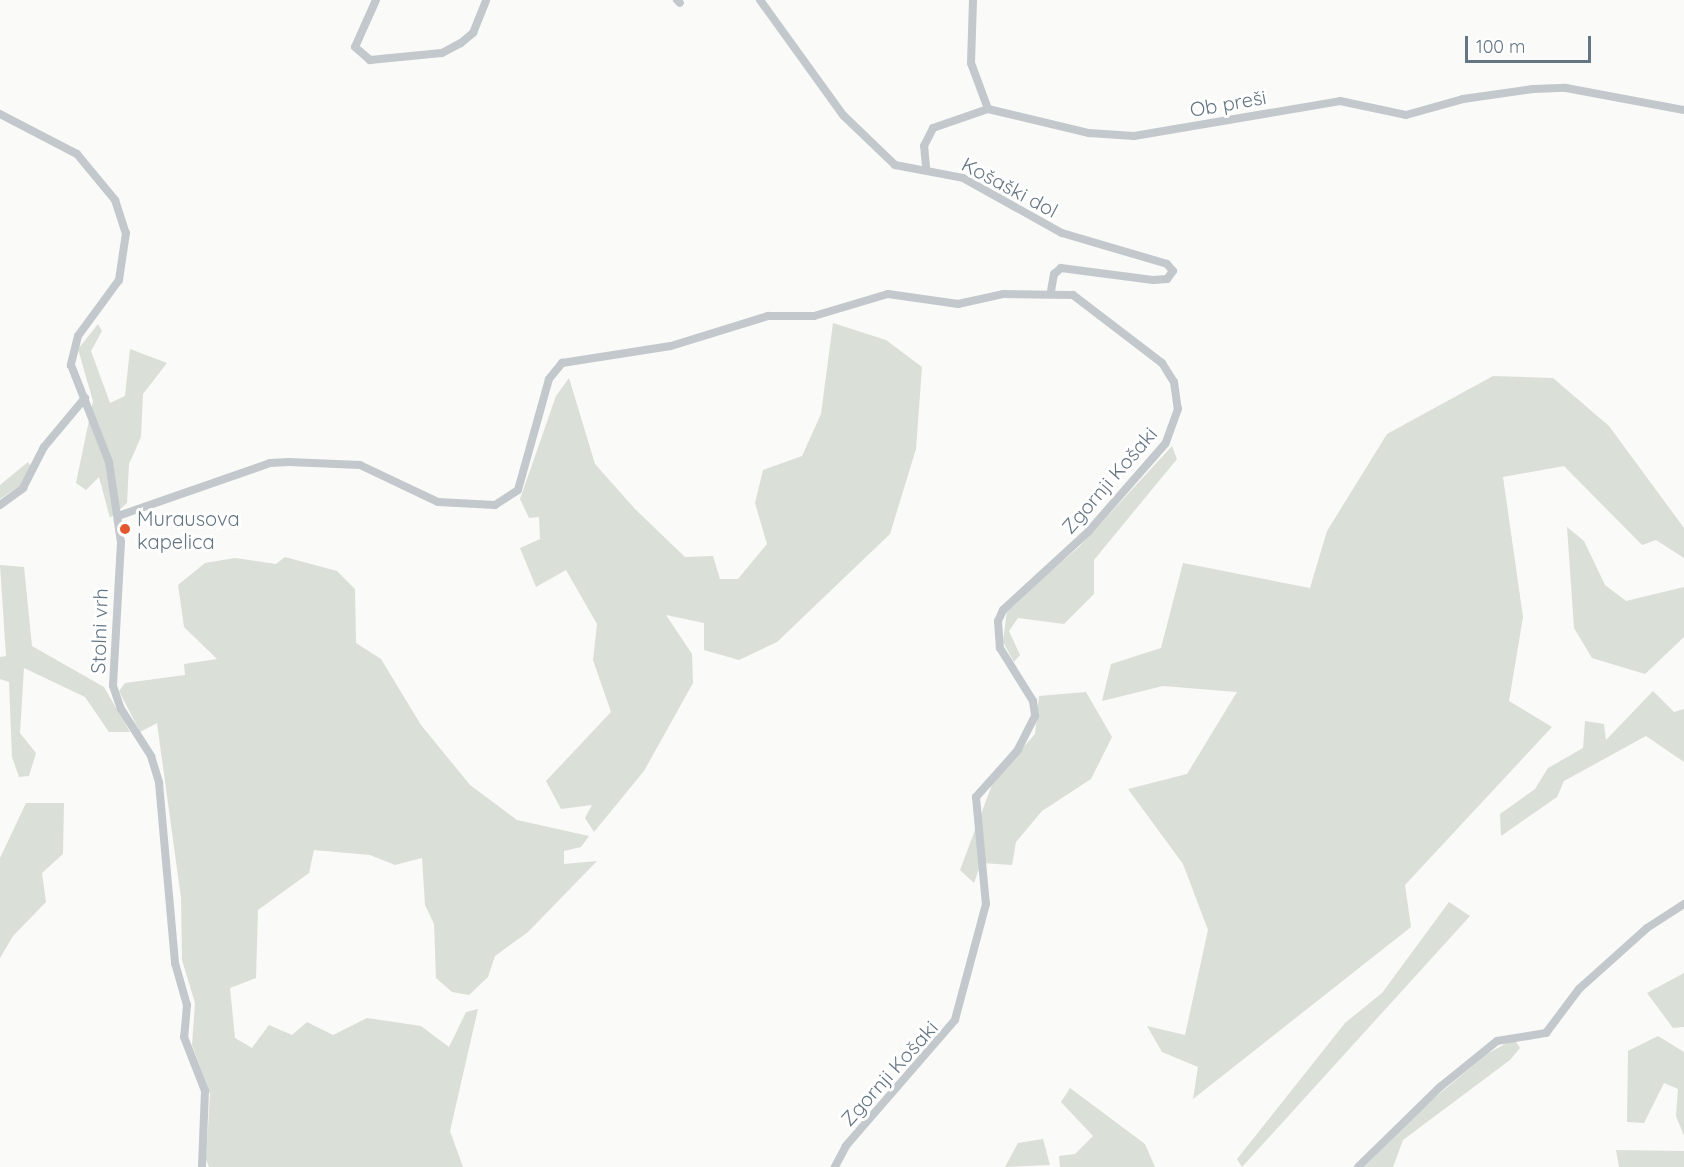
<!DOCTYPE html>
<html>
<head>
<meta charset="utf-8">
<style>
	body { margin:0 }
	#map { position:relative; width:1684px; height:1167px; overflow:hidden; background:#fafaf8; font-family:Quicksand,sans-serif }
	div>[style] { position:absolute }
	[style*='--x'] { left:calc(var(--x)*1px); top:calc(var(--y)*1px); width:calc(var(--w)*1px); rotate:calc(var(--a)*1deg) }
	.green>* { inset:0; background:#dadfd7 }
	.street>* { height:8px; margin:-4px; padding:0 4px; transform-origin:4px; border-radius:4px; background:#c3c8cc }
	.dots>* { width:16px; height:16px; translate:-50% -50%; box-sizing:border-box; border:3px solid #fff; border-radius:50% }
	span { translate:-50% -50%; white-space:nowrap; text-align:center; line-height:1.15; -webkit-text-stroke:6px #fff; paint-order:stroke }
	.street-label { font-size:20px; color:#657683 }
	.poi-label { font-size:20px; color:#657683 }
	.left { translate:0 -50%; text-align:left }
	.scale { position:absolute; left:1465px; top:36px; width:126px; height:27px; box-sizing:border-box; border:3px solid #657683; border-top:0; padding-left:8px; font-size:18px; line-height:21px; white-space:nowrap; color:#657683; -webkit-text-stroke:4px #fff; paint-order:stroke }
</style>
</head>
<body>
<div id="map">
	<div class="green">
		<i style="clip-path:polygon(833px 323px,886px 340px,922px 367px,916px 449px,890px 534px,777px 642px,739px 660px,704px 650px,704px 623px,666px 615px,692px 654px,693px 683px,644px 771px,594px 832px,585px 818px,592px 805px,561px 809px,546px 781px,611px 712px,593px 660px,597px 624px,566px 570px,536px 587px,520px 548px,540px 539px,539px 517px,529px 518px,520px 499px,556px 396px,569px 378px,595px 464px,635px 509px,685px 557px,713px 556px,720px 579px,738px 579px,767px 544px,755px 503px,763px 470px,802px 456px,821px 414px)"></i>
		<i style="clip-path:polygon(98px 324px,102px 331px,91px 351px,110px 403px,125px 396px,130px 349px,167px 363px,143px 394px,141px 437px,129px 464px,127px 503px,110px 518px,99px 477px,86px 490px,76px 483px,93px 401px,78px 349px)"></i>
		<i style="clip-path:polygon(1493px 376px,1553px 378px,1609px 426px,1684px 528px,1684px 558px,1656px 540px,1642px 545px,1564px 466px,1503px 477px,1523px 617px,1509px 701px,1552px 727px,1405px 885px,1411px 927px,1193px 1099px,1198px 1067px,1162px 1052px,1147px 1026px,1185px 1035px,1208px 930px,1183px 864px,1128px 789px,1187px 774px,1237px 692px,1163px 686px,1102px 701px,1111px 664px,1161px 648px,1183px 563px,1310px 588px,1327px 531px,1387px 434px)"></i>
		<i style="clip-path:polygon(1172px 446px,1177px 459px,1094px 560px,1094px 594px,1064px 624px,1018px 618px,1009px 631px,1020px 655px,1014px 662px,1003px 642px,1007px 609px,1080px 546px)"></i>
		<i style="clip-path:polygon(28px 462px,31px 466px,21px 485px,0 499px,0 485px)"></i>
		<i style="clip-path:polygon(1567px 527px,1584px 541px,1605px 585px,1626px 601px,1684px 587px,1684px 637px,1645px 674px,1592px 658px,1574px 628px)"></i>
		<i style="clip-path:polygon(285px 557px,337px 571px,355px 589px,356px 643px,381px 659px,421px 725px,470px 785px,517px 820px,589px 836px,581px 847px,564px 851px,564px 864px,597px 861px,528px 932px,495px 956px,488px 977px,469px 995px,452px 992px,436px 978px,434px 924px,425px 905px,422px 858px,395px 865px,370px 855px,314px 850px,309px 873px,258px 910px,256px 978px,230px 988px,235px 1038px,252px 1048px,269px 1025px,292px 1035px,307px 1022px,333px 1035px,367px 1018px,421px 1026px,449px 1047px,466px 1012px,478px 1009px,450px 1131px,463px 1167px,209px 1167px,206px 1159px,210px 1094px,192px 1045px,195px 1003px,182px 960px,181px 898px,157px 723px,140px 732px,119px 691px,125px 683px,185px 675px,184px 664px,217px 659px,184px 627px,178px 585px,205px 563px,235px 558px,276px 564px)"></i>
		<i style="clip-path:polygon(0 565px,24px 567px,32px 646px,104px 687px,130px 732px,109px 732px,85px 697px,24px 668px,20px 733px,36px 753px,29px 776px,19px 777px,12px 757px,9px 682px,0 679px,0 657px,6px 656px)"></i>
		<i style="clip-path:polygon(1653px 691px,1674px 712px,1684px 709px,1684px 762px,1646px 736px,1564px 781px,1557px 797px,1501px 836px,1500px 814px,1535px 789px,1548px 768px,1583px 748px,1585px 721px,1604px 724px,1606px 740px)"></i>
		<i style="clip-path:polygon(1086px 692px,1112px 737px,1091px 779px,1042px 811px,1016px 842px,1012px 865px,981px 863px,974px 883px,960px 870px,993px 782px,1035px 734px,1039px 696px)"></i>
		<i style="clip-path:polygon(26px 803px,64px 803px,63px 854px,42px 873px,46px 902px,13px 936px,0 958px,0 858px)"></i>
		<i style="clip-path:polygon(1449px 902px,1470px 916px,1242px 1167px,1237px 1159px,1345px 1023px,1382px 993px)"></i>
		<i style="clip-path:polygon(1684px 973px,1684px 1027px,1673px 1028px,1647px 993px)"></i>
		<i style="clip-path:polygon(1658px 1036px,1684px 1052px,1684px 1136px,1676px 1116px,1678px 1089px,1664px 1083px,1644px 1123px,1627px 1122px,1628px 1051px)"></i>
		<i style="clip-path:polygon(1514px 1039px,1520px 1048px,1510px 1060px,1403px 1140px,1393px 1167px,1364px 1167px,1421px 1109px,1487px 1054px)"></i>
		<i style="clip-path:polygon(1070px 1088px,1145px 1144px,1155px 1167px,1060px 1167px,1059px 1156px,1075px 1154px,1093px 1136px,1061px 1102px)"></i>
		<i style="clip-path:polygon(1043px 1139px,1050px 1165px,1005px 1167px,1018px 1143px)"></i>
		<i style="clip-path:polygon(1616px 1150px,1684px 1151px,1684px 1167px,1619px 1167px)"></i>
	</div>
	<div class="street">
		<i style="--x:376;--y:0;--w:51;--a:114.1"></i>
		<i style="--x:355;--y:47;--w:20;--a:41"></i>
		<i style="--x:370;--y:60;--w:72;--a:-5.6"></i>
		<i style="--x:442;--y:53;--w:21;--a:-28"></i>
		<i style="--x:461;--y:43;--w:16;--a:-40"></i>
		<i style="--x:473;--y:33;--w:35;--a:-68"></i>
		<i style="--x:677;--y:0;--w:4;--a:45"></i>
		<i style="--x:760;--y:0;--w:142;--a:54.2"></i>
		<i style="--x:843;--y:115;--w:72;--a:43.9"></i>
		<i style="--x:895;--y:165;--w:69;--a:10.8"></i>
		<i style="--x:963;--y:178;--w:113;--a:29.1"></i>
		<i style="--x:1062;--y:233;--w:109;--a:16.4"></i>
		<i style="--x:1167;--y:264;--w:9;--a:49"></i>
		<i style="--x:1173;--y:271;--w:10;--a:127"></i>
		<i style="--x:1167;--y:279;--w:14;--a:176"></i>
		<i style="--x:1153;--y:280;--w:93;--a:-172.6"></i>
		<i style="--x:1061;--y:268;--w:9;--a:139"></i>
		<i style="--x:1054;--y:274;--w:17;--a:100"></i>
		<i style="--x:973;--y:0;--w:63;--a:91.8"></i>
		<i style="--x:971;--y:63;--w:49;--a:69.7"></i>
		<i style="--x:988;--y:109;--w:104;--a:13.4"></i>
		<i style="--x:1089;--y:133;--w:45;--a:3.8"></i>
		<i style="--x:1134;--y:136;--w:209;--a:-9.6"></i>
		<i style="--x:1340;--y:101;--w:67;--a:12"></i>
		<i style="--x:1406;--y:115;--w:59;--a:-15.7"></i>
		<i style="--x:1463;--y:99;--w:71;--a:-8.1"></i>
		<i style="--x:1533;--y:89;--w:33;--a:-2"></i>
		<i style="--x:1566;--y:88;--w:120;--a:10.6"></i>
		<i style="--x:0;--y:114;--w:87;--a:27.5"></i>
		<i style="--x:77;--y:154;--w:60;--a:50.4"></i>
		<i style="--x:115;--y:200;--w:35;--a:72"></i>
		<i style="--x:126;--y:233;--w:48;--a:98.5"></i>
		<i style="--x:119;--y:280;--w:69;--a:126.2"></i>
		<i style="--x:78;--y:336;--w:30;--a:104"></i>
		<i style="--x:71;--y:365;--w:104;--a:68.6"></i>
		<i style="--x:109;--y:462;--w:81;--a:81.5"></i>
		<i style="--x:121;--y:542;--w:144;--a:93.2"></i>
		<i style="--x:113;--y:686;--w:24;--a:71"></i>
		<i style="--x:121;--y:709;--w:56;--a:57.4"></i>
		<i style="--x:151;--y:756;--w:28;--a:73"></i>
		<i style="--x:159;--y:783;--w:181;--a:84.9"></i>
		<i style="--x:175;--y:963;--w:44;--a:74.1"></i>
		<i style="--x:187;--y:1005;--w:32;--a:95"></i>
		<i style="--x:184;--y:1037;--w:58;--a:68.7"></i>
		<i style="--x:205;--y:1091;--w:76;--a:92.3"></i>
		<i style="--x:926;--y:167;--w:21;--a:-95"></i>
		<i style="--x:924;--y:146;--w:20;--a:-63"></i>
		<i style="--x:933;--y:128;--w:58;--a:-19.1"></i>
		<i style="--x:0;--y:505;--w:29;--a:-36"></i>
		<i style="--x:23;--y:488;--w:46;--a:-62.9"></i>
		<i style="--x:44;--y:447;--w:64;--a:-50.1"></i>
		<i style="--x:118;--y:516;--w:161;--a:-19.2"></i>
		<i style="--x:270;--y:463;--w:19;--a:-3"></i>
		<i style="--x:289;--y:462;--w:71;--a:2.4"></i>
		<i style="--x:360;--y:465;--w:86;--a:25.4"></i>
		<i style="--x:438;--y:502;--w:57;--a:3"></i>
		<i style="--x:495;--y:505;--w:27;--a:-33"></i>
		<i style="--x:518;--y:490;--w:115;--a:-74.4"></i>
		<i style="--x:549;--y:379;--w:21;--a:-51"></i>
		<i style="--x:562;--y:363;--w:110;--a:-8.9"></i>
		<i style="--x:671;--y:346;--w:102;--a:-17.2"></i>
		<i style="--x:768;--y:316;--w:46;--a:0"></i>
		<i style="--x:814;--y:316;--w:77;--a:-16.6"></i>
		<i style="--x:888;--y:294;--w:71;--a:8.1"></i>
		<i style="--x:958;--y:304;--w:46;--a:-12.5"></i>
		<i style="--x:1003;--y:294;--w:70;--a:0.8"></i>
		<i style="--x:1073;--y:295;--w:112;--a:37.4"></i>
		<i style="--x:1162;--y:363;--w:22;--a:58"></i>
		<i style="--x:1174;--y:382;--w:27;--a:82"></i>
		<i style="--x:1178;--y:409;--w:37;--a:110"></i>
		<i style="--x:1165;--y:444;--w:117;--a:131.2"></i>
		<i style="--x:1088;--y:532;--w:115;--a:137.5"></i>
		<i style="--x:1003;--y:610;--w:12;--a:114"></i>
		<i style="--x:998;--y:621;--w:27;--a:86"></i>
		<i style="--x:1000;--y:648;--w:62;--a:58.1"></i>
		<i style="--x:1033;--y:701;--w:15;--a:82"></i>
		<i style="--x:1035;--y:716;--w:38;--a:117"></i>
		<i style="--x:1018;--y:750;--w:63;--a:131.8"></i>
		<i style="--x:976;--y:797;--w:107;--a:84.7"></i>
		<i style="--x:986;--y:904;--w:120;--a:105"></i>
		<i style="--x:955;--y:1020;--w:167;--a:130.9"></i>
		<i style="--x:846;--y:1146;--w:24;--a:118"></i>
		<i style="--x:1358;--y:1167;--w:115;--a:-44.3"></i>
		<i style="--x:1440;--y:1087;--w:73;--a:-38.9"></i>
		<i style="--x:1497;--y:1041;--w:50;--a:-9.3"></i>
		<i style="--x:1546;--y:1033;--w:55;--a:-53.1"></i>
		<i style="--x:1579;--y:989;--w:91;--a:-41.9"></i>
		<i style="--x:1647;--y:928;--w:44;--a:-33"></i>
	</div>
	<div class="dots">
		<i style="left:125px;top:529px;background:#e4572e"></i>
	</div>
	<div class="street-label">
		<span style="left:1228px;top:103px;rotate:-10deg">Ob preši</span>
		<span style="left:1010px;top:187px;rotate:28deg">Košaški dol</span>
		<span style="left:1109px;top:480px;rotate:-49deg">Zgornji Košaki</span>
		<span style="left:99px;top:631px;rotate:-88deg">Stolni vrh</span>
		<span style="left:889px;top:1073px;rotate:-48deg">Zgornji Košaki</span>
	</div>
	<div class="poi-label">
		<span class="left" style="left:137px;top:530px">Murausova<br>kapelica</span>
	</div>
	<div class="scale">100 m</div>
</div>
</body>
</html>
